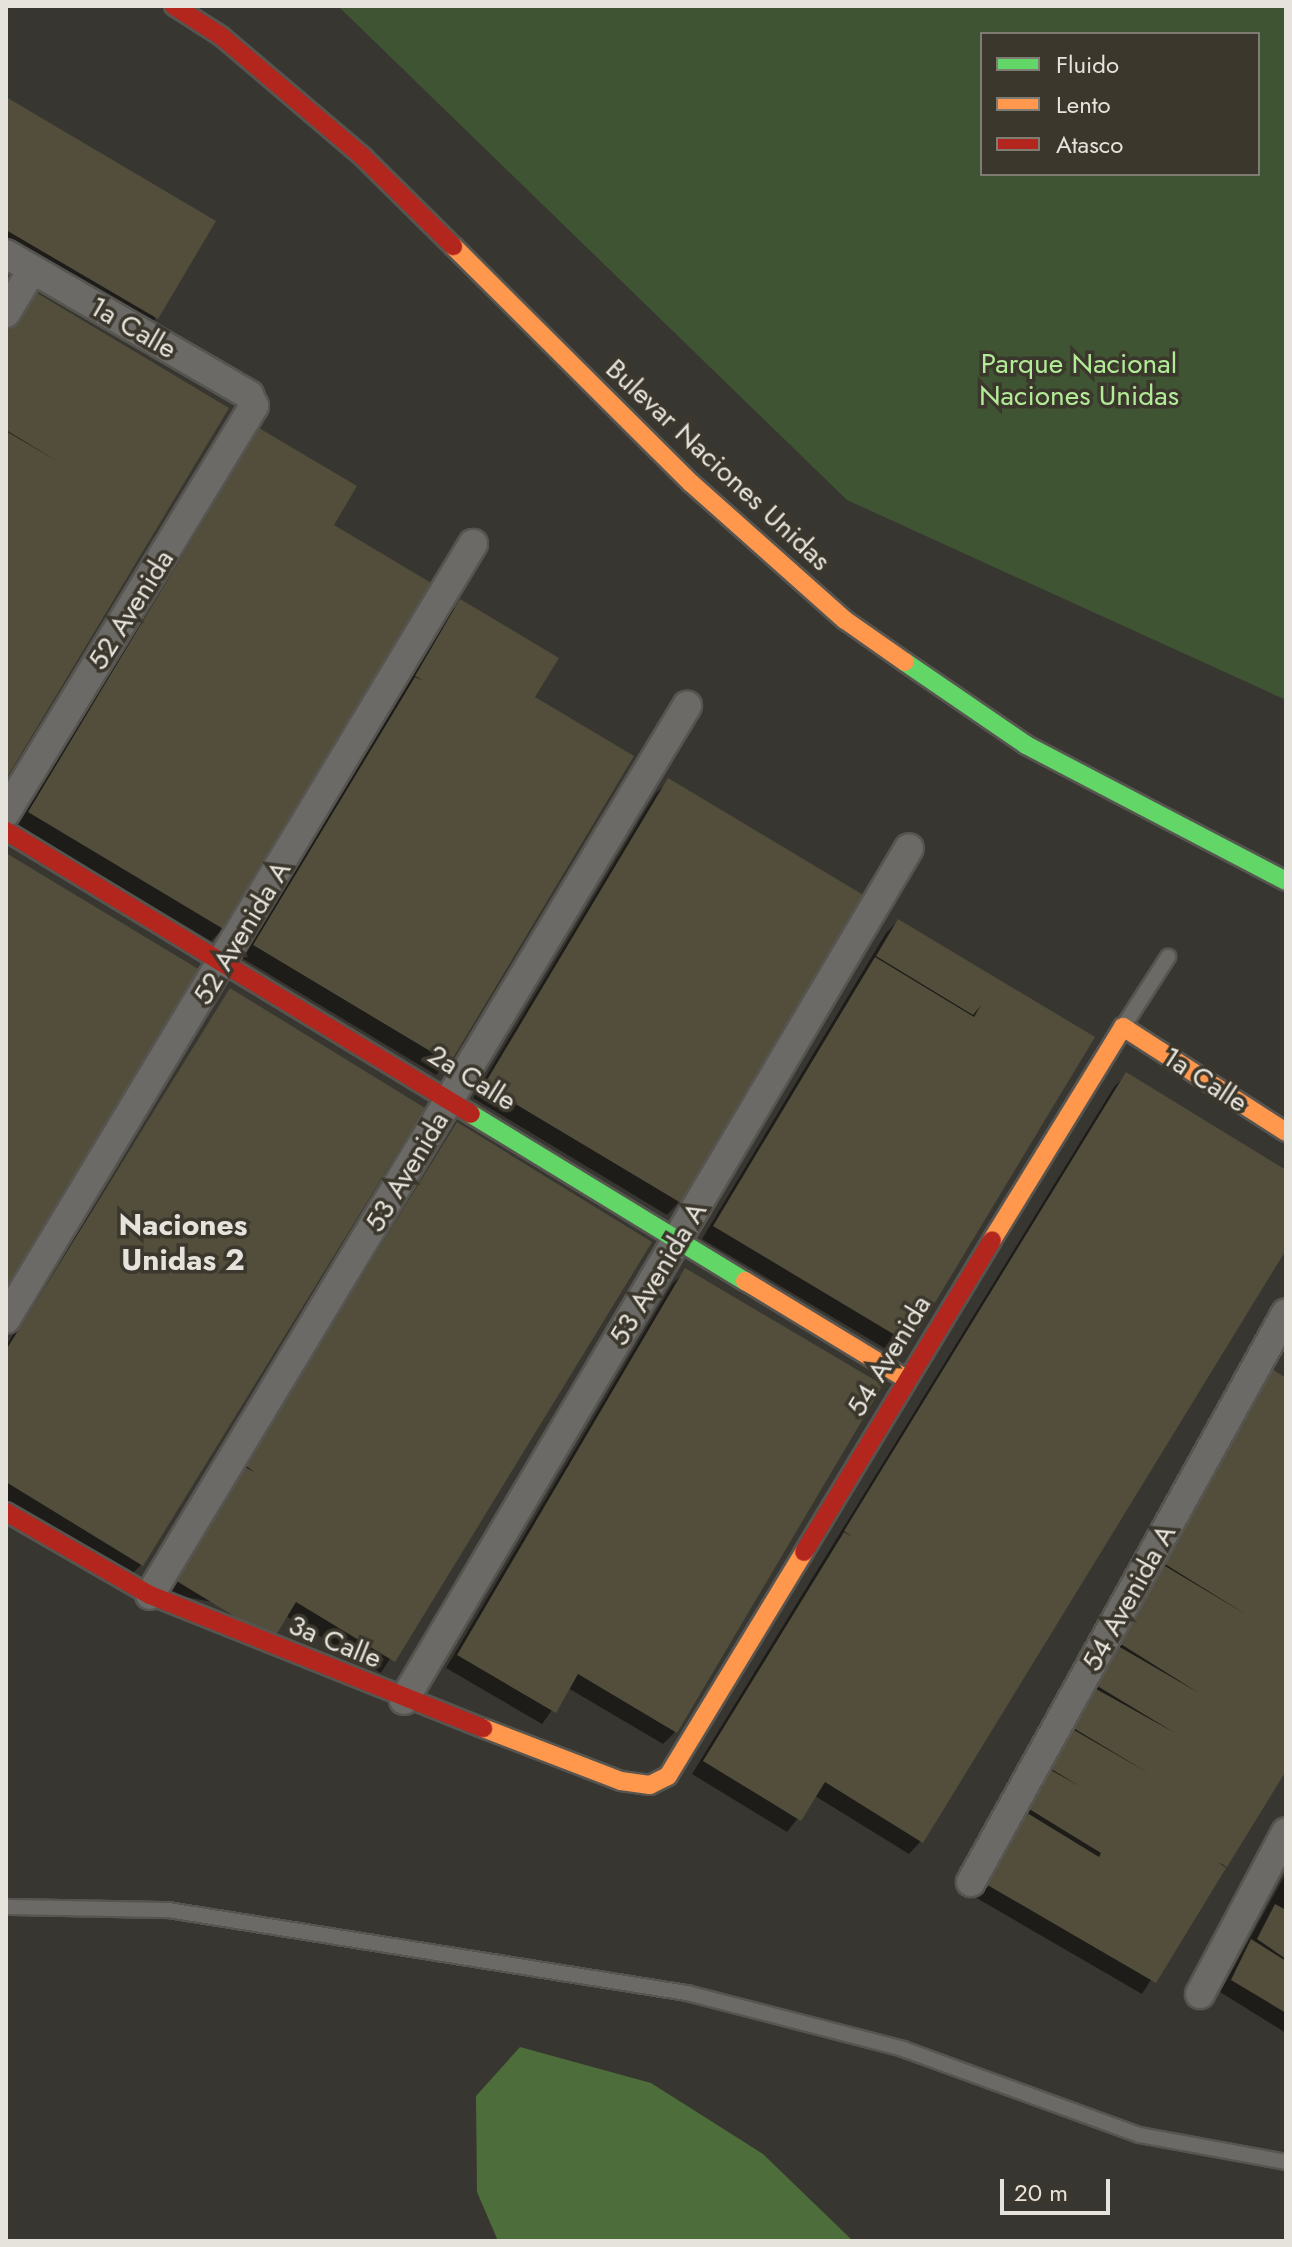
<!DOCTYPE html>
<html>
<head>
<meta charset="utf-8">
<style>
	body { margin:0 }
	#map { position:relative; width:1292px; height:2247px; overflow:hidden; background:#383630; font-family:Jost,sans-serif }
	div>[style] { position:absolute }
	[style*='--x'] { left:calc(var(--x)*1px); top:calc(var(--y)*1px); width:calc(var(--w)*1px); rotate:calc(var(--a)*1deg) }
	.green>* { inset:0; background:#3f5433 }
	.forest>* { inset:0; background:#4d6d3a }
	.shadow>* { inset:0; background:#0007 }
	.building>* { inset:0; background:#524e3b }
	.roads { filter:drop-shadow(2px 0 #565550) drop-shadow(-2px 0 #565550) drop-shadow(0 2px #565550) drop-shadow(0 -2px #565550) }
	.lane>* { height:14px; margin:-7px; padding:0 7px; transform-origin:7px; border-radius:7px; background:#6c6a66 }
	.street>* { height:28px; margin:-14px; padding:0 14px; transform-origin:14px; border-radius:14px; background:#6c6a66 }
	.fast>* { height:18px; margin:-9px; padding:0 9px; transform-origin:9px; border-radius:9px; background:#63d668 }
	.slow>* { height:18px; margin:-9px; padding:0 9px; transform-origin:9px; border-radius:9px; background:#ff974d }
	.jam>* { height:18px; margin:-9px; padding:0 9px; transform-origin:9px; border-radius:9px; background:#b3261e }
	span { translate:-50% -50%; white-space:nowrap; text-align:center; line-height:1.15; -webkit-text-stroke:7px #3b372c; paint-order:stroke }
	.street-label { font-size:28px; color:#e6e3dd }
	.park-label { font-size:28px; color:#b2eb97 }
	.neighbourhood-label { font-size:30px; color:#e6e3dd; font-weight:700 }
	.frame { position:absolute; inset:0; border:8px solid #e6e3dd; pointer-events:none }
	.legend { position:absolute; left:980px; top:32px; width:280px; height:144px; box-sizing:border-box; background:#3b372c; border:2px solid #7f7c73; margin:0; padding:10px 14px; list-style:none; font-size:24px; color:#e6e3dd }
	.legend li { display:flex; align-items:center; gap:16px; height:40px }
	.legend b { width:40px; border:2px solid #7f7c73 }
	.scale { position:absolute; left:1000px; top:2179px; width:110px; height:36px; box-sizing:border-box; border:4px solid #e6e3dd; border-top:0; padding-left:10px; font-size:24px; line-height:28px; white-space:nowrap; color:#e6e3dd; -webkit-text-stroke:6px #3b372c; paint-order:stroke }
</style>
</head>
<body>
<div id="map">
	<div class="green">
		<i style="clip-path:polygon(evenodd,338px 6px,1286px 6px,1286px 700px,847px 500px,338px 6px,982px 34px,1258px 34px,1258px 174px,982px 174px,982px 34px)"></i>
	</div>
	<div class="forest">
		<i style="clip-path:polygon(520px 2047px,651px 2083px,763px 2154px,853px 2241px,498px 2241px,477px 2192px,476px 2096px)"></i>
	</div>
	<div class="shadow">
		<i style="clip-path:polygon(6px 100px,156px 318px,144px 330px,6px 249px)"></i>
		<i style="clip-path:polygon(20px 305px,227px 408px,6px 775px,6px 328px)"></i>
		<i style="clip-path:polygon(259px 430px,331px 526px,430px 585px,223px 929px,211px 941px,17px 825px,247px 443px)"></i>
		<i style="clip-path:polygon(461px 602px,533px 697px,632px 757px,448px 1062px,436px 1075px,242px 958px,448px 614px)"></i>
		<i style="clip-path:polygon(669px 781px,863px 897px,679px 1202px,667px 1215px,473px 1098px,656px 793px)"></i>
		<i style="clip-path:polygon(898px 921px,1092px 1037px,909px 1343px,896px 1355px,702px 1239px,886px 933px)"></i>
		<i style="clip-path:polygon(231px 990px,141px 1565px,129px 1577px,6px 1501px,6px 1346px)"></i>
		<i style="clip-path:polygon(1126px 1075px,1286px 1173px,1286px 1247px,921px 1841px,909px 1854px,815px 1796px,787px 1832px,692px 1774px,1114px 1087px)"></i>
		<i style="clip-path:polygon(457px 1124px,649px 1242px,381px 1673px,286px 1616px,164px 1593px)"></i>
		<i style="clip-path:polygon(686px 1271px,675px 1732px,663px 1744px,568px 1688px,542px 1724px,446px 1668px,673px 1283px)"></i>
		<i style="clip-path:polygon(1286px 1380px,1286px 1767px,1142px 1994px,973px 1896px,1196px 1500px)"></i>
		<i style="clip-path:polygon(1286px 1873px,1286px 2033px,1220px 1992px)"></i>
	</div>
	<div class="building">
		<i style="clip-path:polygon(6px 97px,216px 221px,158px 319px,6px 230px)"></i>
		<i style="clip-path:polygon(32px 290px,229px 408px,6px 779px,6px 431px,62px 464px,6px 430px,6px 333px)"></i>
		<i style="clip-path:polygon(259px 428px,357px 486px,334px 525px,433px 584px,225px 930px,28px 812px)"></i>
		<i style="clip-path:polygon(460px 599px,559px 658px,535px 697px,634px 756px,450px 1063px,253px 945px,415px 677px,424px 681px,415px 676px)"></i>
		<i style="clip-path:polygon(668px 778px,865px 896px,681px 1203px,484px 1085px)"></i>
		<i style="clip-path:polygon(6px 853px,200px 970px,6px 1293px)"></i>
		<i style="clip-path:polygon(898px 919px,1095px 1037px,910px 1344px,713px 1226px,875px 957px,974px 1017px,981px 1005px,973px 1015px,876px 956px)"></i>
		<i style="clip-path:polygon(230px 988px,425px 1108px,143px 1566px,6px 1482px,6px 1350px)"></i>
		<i style="clip-path:polygon(1126px 1072px,1286px 1170px,1286px 1250px,923px 1843px,825px 1782px,801px 1821px,703px 1761px,844px 1532px,853px 1537px,844px 1531px)"></i>
		<i style="clip-path:polygon(457px 1122px,652px 1242px,395px 1662px,296px 1602px,273px 1640px,175px 1580px,245px 1467px,254px 1472px,245px 1465px)"></i>
		<i style="clip-path:polygon(685px 1268px,883px 1385px,677px 1733px,578px 1674px,556px 1713px,457px 1655px)"></i>
		<i style="clip-path:polygon(1265px 1365px,1286px 1378px,1286px 1771px,1227px 1867px,1218px 1862px,1226px 1868px,1156px 1983px,984px 1883px,1019px 1808px,1099px 1857px,1101px 1853px,1026px 1807px,1049px 1769px,1081px 1787px,1043px 1764px,1067px 1726px,1150px 1774px,1065px 1723px,1089px 1685px,1175px 1733px,1094px 1684px,1118px 1646px,1199px 1693px,1116px 1641px,1165px 1566px,1247px 1615px,1160px 1561px,1207px 1487px,1195px 1480px)"></i>
		<i style="clip-path:polygon(1275px 1904px,1286px 1910px,1286px 1959px,1257px 1939px)"></i>
		<i style="clip-path:polygon(1251px 1939px,1286px 1961px,1286px 2013px,1231px 1980px)"></i>
	</div>
	<div class="roads">
		<div class="lane">
			<i style="--x:1125;--y:1024;--w:80;--a:-57.3"></i>
			<i style="--x:6;--y:1907;--w:162;--a:1.1"></i>
			<i style="--x:168;--y:1910;--w:526;--a:9.09"></i>
			<i style="--x:687;--y:1993;--w:223;--a:14.5"></i>
			<i style="--x:903;--y:2049;--w:251;--a:20"></i>
			<i style="--x:1139;--y:2135;--w:149;--a:10.4"></i>
		</div>
		<div class="street">
			<i style="--x:6;--y:254;--w:281;--a:30.1"></i>
			<i style="--x:249;--y:395;--w:12;--a:66"></i>
			<i style="--x:254;--y:406;--w:477;--a:121.4"></i>
			<i style="--x:6;--y:313;--w:50;--a:-58.8"></i>
			<i style="--x:6;--y:1319;--w:905;--a:-58.93"></i>
			<i style="--x:150;--y:1595;--w:1039;--a:-58.87"></i>
			<i style="--x:404;--y:1700;--w:990;--a:-59.34"></i>
			<i style="--x:971;--y:1882;--w:650;--a:-61.03"></i>
			<i style="--x:1200;--y:1994;--w:183;--a:-62"></i>
		</div>
		<div class="fast">
			<i style="--x:905;--y:662;--w:147;--a:34.4"></i>
			<i style="--x:1026;--y:745;--w:293;--a:27.6"></i>
			<i style="--x:471;--y:1114;--w:321;--a:31.4"></i>
		</div>
		<div class="slow">
			<i style="--x:453;--y:246;--w:336;--a:44.9"></i>
			<i style="--x:691;--y:483;--w:206;--a:41.7"></i>
			<i style="--x:845;--y:620;--w:73;--a:35"></i>
			<i style="--x:992;--y:1240;--w:250;--a:-58.4"></i>
			<i style="--x:1123;--y:1027;--w:194;--a:32.8"></i>
			<i style="--x:745;--y:1281;--w:188;--a:31.3"></i>
			<i style="--x:483;--y:1728;--w:148;--a:21"></i>
			<i style="--x:621;--y:1781;--w:29;--a:8"></i>
			<i style="--x:650;--y:1785;--w:20;--a:-27"></i>
			<i style="--x:668;--y:1776;--w:262;--a:-58.7"></i>
		</div>
		<div class="jam">
			<i style="--x:174;--y:6;--w:56;--a:32.6"></i>
			<i style="--x:221;--y:36;--w:187;--a:40.4"></i>
			<i style="--x:363;--y:157;--w:127;--a:44.7"></i>
			<i style="--x:6;--y:831;--w:544;--a:31.32"></i>
			<i style="--x:6;--y:1512;--w:166;--a:30"></i>
			<i style="--x:150;--y:1595;--w:359;--a:21.8"></i>
			<i style="--x:804;--y:1552;--w:364;--a:-58.9"></i>
		</div>
	</div>
	<div class="street-label">
		<span style="left:133px;top:328px;rotate:30deg">1a Calle</span>
		<span style="left:718px;top:465px;rotate:43deg">Bulevar Naciones Unidas</span>
		<span style="left:131px;top:610px;rotate:-58deg">52 Avenida</span>
		<span style="left:242px;top:933px;rotate:-59deg">52 Avenida A</span>
		<span style="left:472px;top:1078px;rotate:32deg">2a Calle</span>
		<span style="left:1205px;top:1080px;rotate:33deg">1a Calle</span>
		<span style="left:407px;top:1172px;rotate:-59deg">53 Avenida</span>
		<span style="left:658px;top:1274px;rotate:-59deg">53 Avenida A</span>
		<span style="left:889px;top:1356px;rotate:-59deg">54 Avenida</span>
		<span style="left:1129px;top:1598px;rotate:-61deg">54 Avenida A</span>
		<span style="left:335px;top:1642px;rotate:22deg">3a Calle</span>
	</div>
	<div class="park-label">
		<span style="left:1079px;top:380px">Parque Nacional<br>Naciones Unidas</span>
	</div>
	<div class="neighbourhood-label">
		<span style="left:183px;top:1242px">Naciones<br>Unidas 2</span>
	</div>
	<div class="frame"></div>
	<ul class="legend">
	<li><b style="height:10px;background:#63d668"></b>Fluido</li>
	<li><b style="height:10px;background:#ff974d"></b>Lento</li>
	<li><b style="height:10px;background:#b3261e"></b>Atasco</li>
	</ul>
	<div class="scale">20 m</div>
</div>
</body>
</html>
